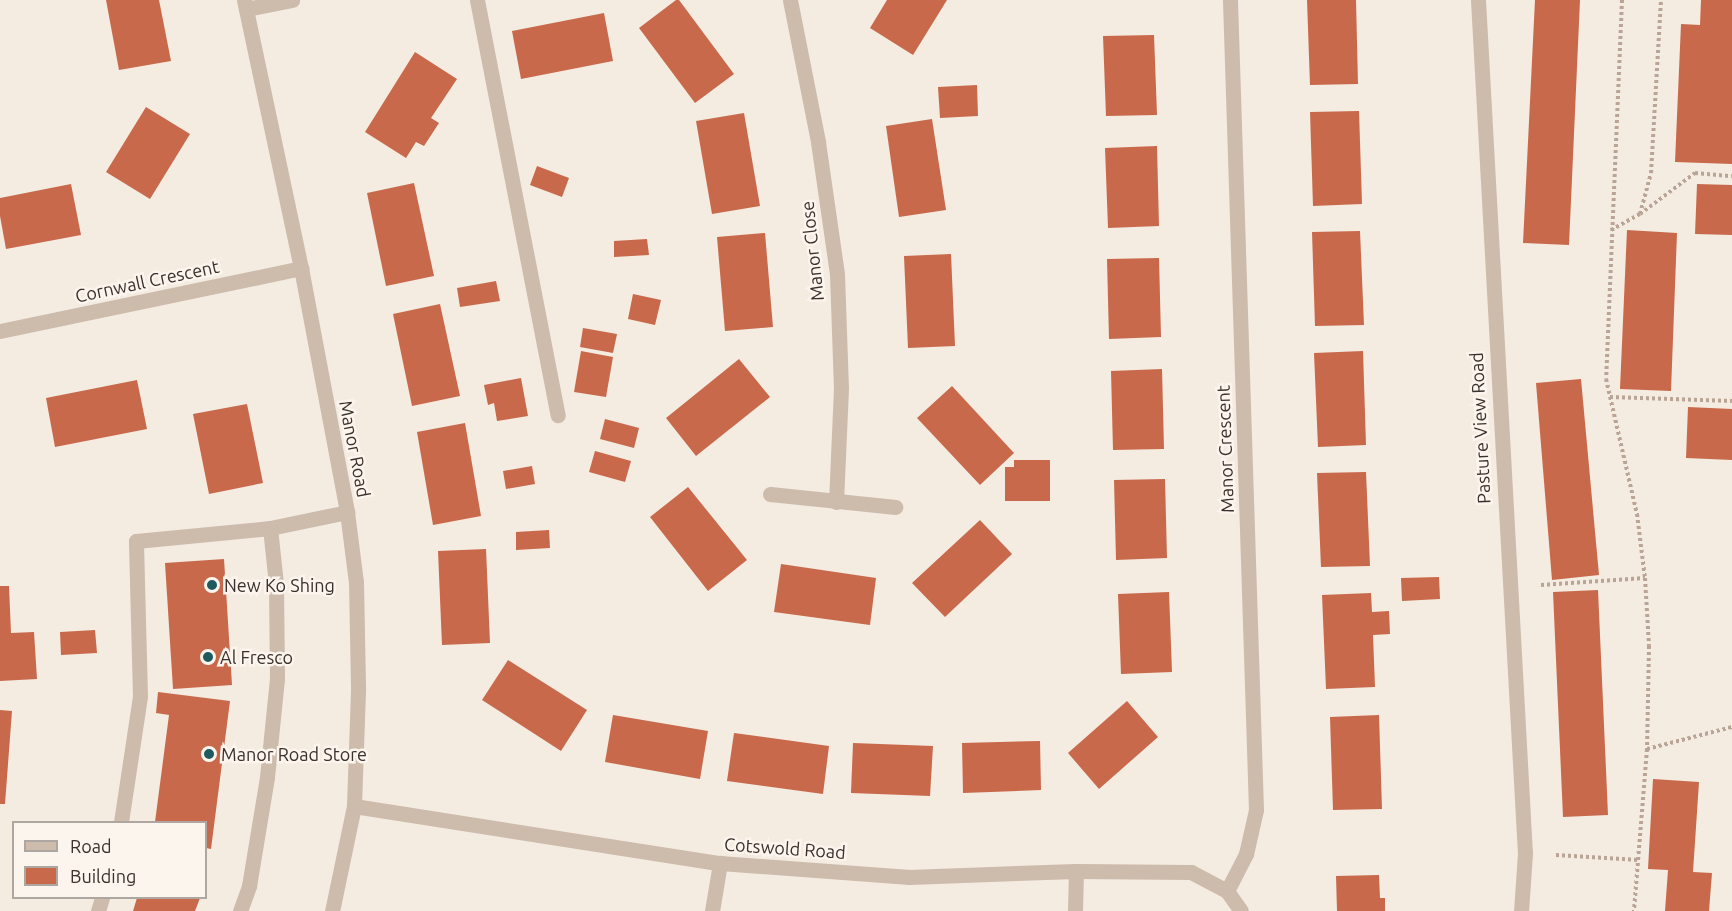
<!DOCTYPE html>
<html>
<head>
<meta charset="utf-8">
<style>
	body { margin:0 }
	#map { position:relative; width:1732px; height:911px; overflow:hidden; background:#f4ebe1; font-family:Ubuntu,sans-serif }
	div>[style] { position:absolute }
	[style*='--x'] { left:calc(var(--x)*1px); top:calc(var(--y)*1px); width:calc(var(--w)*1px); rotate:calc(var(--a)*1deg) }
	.building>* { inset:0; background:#c8694b }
	.path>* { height:4px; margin-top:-2px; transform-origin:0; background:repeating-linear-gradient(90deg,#b9a596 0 3px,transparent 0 6px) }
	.minor>* { height:15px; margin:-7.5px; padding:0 7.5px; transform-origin:7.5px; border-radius:7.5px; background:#cdbbac }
	.dots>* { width:16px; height:16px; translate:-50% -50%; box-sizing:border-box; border:3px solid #fbf5ee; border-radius:50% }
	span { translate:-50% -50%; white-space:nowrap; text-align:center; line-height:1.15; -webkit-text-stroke:5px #fbf5ee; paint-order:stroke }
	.street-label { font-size:18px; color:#3b302b }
	.poi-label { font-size:18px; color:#3b302b }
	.left { translate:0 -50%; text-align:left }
	.legend { position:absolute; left:12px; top:821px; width:195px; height:78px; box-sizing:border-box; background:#fbf5ee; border:2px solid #aea6a0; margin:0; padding:8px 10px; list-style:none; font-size:18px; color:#3b302b }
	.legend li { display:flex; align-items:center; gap:12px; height:30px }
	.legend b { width:30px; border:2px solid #aea6a0 }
</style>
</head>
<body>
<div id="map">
	<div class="building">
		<i style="clip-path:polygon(106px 0,159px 0,171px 61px,119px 70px)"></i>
		<i style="clip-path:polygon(676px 0,679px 0,734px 74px,695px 103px,639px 28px)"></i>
		<i style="clip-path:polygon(887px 0,947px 0,913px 55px,870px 28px)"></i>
		<i style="clip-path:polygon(1307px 0,1356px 0,1358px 84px,1310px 85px)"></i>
		<i style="clip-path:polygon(1535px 0,1580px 0,1569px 245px,1523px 243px)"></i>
		<i style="clip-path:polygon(1701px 0,1732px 0,1732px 164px,1675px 162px,1681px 24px,1700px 25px)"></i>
		<i style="clip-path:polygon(604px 13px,613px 61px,521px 79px,512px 31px)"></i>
		<i style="clip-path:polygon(1154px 35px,1157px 115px,1106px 116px,1103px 36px)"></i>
		<i style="clip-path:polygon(415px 52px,457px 79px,431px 118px,439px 123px,424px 146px,416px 142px,406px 158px,365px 132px)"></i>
		<i style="clip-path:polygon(977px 85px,978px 116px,940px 118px,938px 87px)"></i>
		<i style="clip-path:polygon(146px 107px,190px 134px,150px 199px,106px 172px)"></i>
		<i style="clip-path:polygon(1359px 111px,1362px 204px,1313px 206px,1310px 112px)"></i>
		<i style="clip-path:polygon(744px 113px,760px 206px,712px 214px,696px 121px)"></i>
		<i style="clip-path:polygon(932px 119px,946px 210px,899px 217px,886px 126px)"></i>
		<i style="clip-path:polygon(1157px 146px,1159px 226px,1108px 228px,1105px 148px)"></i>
		<i style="clip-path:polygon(537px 166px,569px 178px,562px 197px,530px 185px)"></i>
		<i style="clip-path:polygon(414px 183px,434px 276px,386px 286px,367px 193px)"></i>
		<i style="clip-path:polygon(71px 184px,81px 235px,6px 249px,0 216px,0 198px)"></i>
		<i style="clip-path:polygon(1697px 184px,1732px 185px,1732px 235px,1695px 234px)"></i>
		<i style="clip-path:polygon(1627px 230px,1677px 233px,1671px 391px,1620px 389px)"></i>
		<i style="clip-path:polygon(1360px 231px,1364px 325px,1315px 326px,1312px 232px)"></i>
		<i style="clip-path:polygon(765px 233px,773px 327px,725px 331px,717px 237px)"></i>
		<i style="clip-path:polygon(647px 239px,649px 255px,614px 257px,614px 241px)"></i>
		<i style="clip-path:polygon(951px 254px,955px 346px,908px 348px,904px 256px)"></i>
		<i style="clip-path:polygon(1159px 258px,1161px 337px,1109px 339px,1107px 259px)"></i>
		<i style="clip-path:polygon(496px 281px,500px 301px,460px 307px,457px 288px)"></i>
		<i style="clip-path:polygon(633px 294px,661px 300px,655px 325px,628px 319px)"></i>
		<i style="clip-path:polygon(440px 304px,460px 396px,412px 406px,393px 314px)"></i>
		<i style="clip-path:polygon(583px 328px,617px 334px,613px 353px,580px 347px)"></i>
		<i style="clip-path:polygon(581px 351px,613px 357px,606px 397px,574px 392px)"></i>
		<i style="clip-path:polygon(1363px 351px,1366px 445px,1318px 447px,1314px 353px)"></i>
		<i style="clip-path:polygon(739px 359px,770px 397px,696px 456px,666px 418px)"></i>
		<i style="clip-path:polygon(1162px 369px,1164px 449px,1113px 450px,1111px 371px)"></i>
		<i style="clip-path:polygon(521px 378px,528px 416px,497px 421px,494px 403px,488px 405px,484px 385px)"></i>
		<i style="clip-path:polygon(1581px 379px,1599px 575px,1552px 580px,1536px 383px)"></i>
		<i style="clip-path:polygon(137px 380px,147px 429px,55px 447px,46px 398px)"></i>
		<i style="clip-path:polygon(952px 386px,1014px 453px,980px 485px,917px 418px)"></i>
		<i style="clip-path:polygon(247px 404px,263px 483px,209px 494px,193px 414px)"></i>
		<i style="clip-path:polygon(1688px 407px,1732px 409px,1732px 460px,1686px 458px)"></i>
		<i style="clip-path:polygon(605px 419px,639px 428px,634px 448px,600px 439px)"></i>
		<i style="clip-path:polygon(465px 423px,481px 516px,433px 525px,417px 432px)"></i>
		<i style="clip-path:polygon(595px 451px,631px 461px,625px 482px,589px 472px)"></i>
		<i style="clip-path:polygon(1014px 460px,1050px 460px,1050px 501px,1005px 501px,1005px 467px,1014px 467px)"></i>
		<i style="clip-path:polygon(532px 466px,535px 484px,506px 489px,503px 471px)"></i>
		<i style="clip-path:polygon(1366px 472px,1370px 566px,1321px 567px,1317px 473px)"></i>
		<i style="clip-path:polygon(1165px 479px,1167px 558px,1116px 560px,1114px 480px)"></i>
		<i style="clip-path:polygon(688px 487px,747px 560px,708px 591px,650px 517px)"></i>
		<i style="clip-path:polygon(980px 520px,1012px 554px,945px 617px,912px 583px)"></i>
		<i style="clip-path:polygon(549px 530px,550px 548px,516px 550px,516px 532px)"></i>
		<i style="clip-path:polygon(486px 549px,490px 643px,442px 645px,438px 551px)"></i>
		<i style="clip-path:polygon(224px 559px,232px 685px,173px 689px,165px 563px)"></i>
		<i style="clip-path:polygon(781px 564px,876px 578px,870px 625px,774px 612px)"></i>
		<i style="clip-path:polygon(1439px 577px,1440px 599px,1402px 601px,1401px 578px)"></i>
		<i style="clip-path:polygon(0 586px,9px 586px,11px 633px,34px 632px,37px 679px,0 681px)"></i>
		<i style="clip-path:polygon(1598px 590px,1608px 815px,1563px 817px,1553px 592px)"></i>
		<i style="clip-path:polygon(1169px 592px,1172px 672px,1121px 674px,1118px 594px)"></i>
		<i style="clip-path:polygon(1371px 593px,1372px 612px,1389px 611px,1390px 634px,1373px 635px,1375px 687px,1326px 689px,1322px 595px)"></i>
		<i style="clip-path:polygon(95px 630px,97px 653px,61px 655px,60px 632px)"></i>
		<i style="clip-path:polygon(508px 660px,587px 710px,561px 751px,482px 700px)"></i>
		<i style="clip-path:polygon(158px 692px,230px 701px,211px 849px,206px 848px,206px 822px,155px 822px,169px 715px,156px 713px)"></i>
		<i style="clip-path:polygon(1127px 701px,1158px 737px,1099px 789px,1068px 753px)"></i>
		<i style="clip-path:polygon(0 710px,12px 711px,5px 804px,0 804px)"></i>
		<i style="clip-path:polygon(613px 715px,708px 731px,700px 779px,605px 762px)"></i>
		<i style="clip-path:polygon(1379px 715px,1382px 809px,1333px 810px,1330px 717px)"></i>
		<i style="clip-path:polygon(734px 733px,829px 746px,823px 794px,727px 781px)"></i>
		<i style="clip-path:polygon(1040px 741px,1041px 790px,963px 793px,962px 743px)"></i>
		<i style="clip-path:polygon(853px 743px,933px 746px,930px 796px,851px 793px)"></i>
		<i style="clip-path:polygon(1653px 779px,1699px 782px,1693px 872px,1712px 873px,1709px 911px,1665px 911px,1668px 870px,1648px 869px)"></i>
		<i style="clip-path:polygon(1379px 875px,1380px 898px,1385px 898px,1385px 911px,1337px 911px,1336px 876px)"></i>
		<i style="clip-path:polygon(137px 898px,200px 898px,195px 911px,133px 911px)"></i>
	</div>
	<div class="path">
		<i style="--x:1622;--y:0;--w:379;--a:92.4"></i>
		<i style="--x:1606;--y:379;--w:139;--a:77.1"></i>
		<i style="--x:1637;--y:514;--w:64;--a:82.9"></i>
		<i style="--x:1645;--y:578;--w:68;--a:86.6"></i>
		<i style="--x:1649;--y:646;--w:103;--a:91.1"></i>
		<i style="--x:1647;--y:749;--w:163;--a:94.6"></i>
		<i style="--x:1640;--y:214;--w:42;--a:-75"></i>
		<i style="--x:1651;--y:173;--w:173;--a:-86.7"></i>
		<i style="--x:1611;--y:230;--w:33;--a:-29"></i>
		<i style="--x:1640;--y:214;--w:69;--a:-36.7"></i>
		<i style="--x:1695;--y:173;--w:37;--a:5"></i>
		<i style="--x:1610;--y:397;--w:122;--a:1.9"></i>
		<i style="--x:1541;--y:585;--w:104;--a:-3.9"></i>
		<i style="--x:1647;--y:749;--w:88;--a:-14.5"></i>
		<i style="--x:1556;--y:855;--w:83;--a:3.4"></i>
	</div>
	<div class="minor">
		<i style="--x:244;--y:0;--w:274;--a:78"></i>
		<i style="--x:301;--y:268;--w:248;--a:79.3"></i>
		<i style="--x:347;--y:512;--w:71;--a:82.7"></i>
		<i style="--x:356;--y:582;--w:109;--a:88.9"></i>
		<i style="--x:358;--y:691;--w:115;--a:92"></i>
		<i style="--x:354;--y:806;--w:107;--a:101.8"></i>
		<i style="--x:477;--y:0;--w:423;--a:79"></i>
		<i style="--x:790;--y:0;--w:145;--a:78.8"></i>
		<i style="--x:818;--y:142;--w:133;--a:81.8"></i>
		<i style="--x:837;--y:274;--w:114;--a:88"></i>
		<i style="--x:841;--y:388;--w:114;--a:92.5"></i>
		<i style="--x:1478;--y:0;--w:854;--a:86.85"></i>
		<i style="--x:1525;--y:853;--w:58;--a:93.9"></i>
		<i style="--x:246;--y:9;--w:47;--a:-11.1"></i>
		<i style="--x:0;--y:331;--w:308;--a:-11.8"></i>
		<i style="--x:770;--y:494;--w:126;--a:5.9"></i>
		<i style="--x:354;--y:806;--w:370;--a:8.9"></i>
		<i style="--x:720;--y:863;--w:190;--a:4.2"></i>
		<i style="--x:909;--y:877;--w:167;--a:-2.1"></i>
		<i style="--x:1076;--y:871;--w:115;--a:0.5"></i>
		<i style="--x:1191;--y:872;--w:41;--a:27.8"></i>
		<i style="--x:1227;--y:891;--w:24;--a:55"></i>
		<i style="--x:121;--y:822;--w:127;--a:-81.4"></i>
		<i style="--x:140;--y:696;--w:155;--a:-91.5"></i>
		<i style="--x:136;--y:541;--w:135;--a:-5.5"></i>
		<i style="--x:270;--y:528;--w:79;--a:-11.7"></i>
		<i style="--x:1227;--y:891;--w:42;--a:-62.8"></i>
		<i style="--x:1246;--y:854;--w:45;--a:-77.2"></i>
		<i style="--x:1256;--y:810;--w:810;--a:-91.84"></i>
		<i style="--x:98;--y:911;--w:14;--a:-73"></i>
		<i style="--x:240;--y:911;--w:27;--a:-70"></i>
		<i style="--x:249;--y:886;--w:110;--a:-80.6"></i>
		<i style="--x:267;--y:777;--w:99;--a:-84.2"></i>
		<i style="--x:277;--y:679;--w:95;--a:-90.6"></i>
		<i style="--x:276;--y:584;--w:56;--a:-96.1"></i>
		<i style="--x:712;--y:911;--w:49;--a:-80.5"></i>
		<i style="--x:1075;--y:911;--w:40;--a:-88.6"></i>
	</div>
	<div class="dots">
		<i style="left:212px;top:585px;background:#1f5a5e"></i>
		<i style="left:208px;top:657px;background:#1f5a5e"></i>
		<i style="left:209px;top:754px;background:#1f5a5e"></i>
	</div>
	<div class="street-label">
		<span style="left:812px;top:251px;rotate:-96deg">Manor Close</span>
		<span style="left:147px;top:281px;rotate:-12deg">Cornwall Crescent</span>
		<span style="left:1480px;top:428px;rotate:-93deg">Pasture View Road</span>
		<span style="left:355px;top:449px;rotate:79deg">Manor Road</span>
		<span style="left:1225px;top:449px;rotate:-92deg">Manor Crescent</span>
		<span style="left:785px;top:848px;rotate:4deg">Cotswold Road</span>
	</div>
	<div class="poi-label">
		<span class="left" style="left:224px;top:585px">New Ko Shing</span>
		<span class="left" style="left:220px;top:657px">Al Fresco</span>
		<span class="left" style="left:221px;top:754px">Manor Road Store</span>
	</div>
	<ul class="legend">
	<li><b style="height:8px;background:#cdbbac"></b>Road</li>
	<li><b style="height:16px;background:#c8694b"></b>Building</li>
	</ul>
</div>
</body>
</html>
